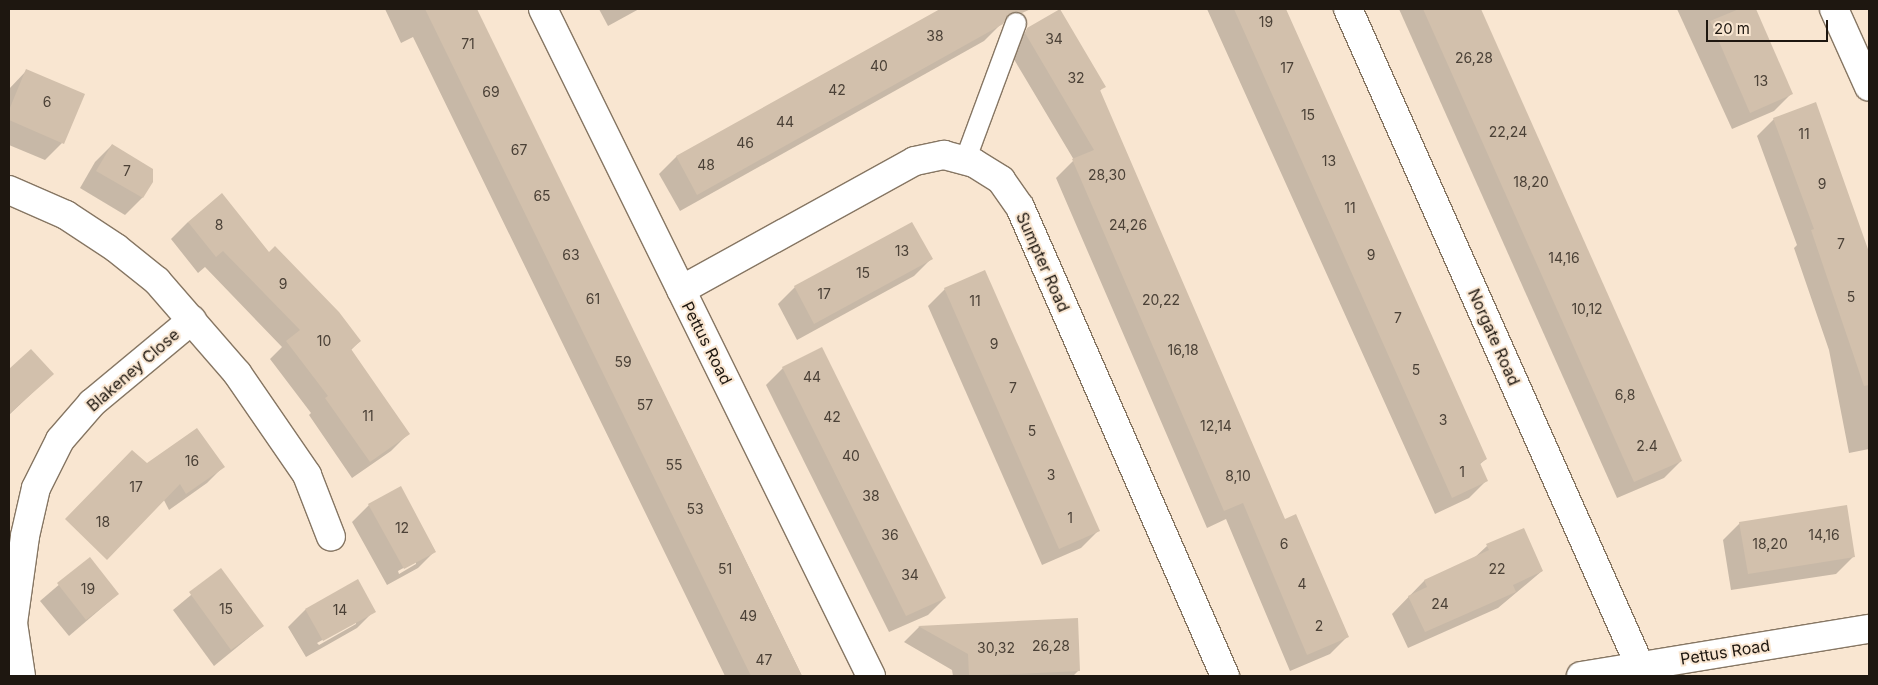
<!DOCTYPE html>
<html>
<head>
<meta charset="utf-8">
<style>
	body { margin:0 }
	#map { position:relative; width:1878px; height:685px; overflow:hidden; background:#f9e6d1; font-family:Inter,sans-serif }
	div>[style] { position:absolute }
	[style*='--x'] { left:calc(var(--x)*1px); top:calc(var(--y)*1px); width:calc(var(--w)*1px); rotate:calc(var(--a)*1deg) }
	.shadow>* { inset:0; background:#0003 }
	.building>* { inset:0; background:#d2c0ac }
	.roads { filter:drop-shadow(1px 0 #867663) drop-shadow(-1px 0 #867663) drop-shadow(0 1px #867663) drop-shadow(0 -1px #867663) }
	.service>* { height:20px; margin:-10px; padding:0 10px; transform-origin:10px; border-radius:10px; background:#fff }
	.minor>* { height:28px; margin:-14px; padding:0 14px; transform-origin:14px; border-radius:14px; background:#fff }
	span { translate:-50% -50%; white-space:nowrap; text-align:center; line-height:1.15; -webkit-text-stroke:4px #f9e6d1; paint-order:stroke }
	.number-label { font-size:14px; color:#4b4137 }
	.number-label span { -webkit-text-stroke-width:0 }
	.street-label { font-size:16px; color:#1e1710 }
	.frame { position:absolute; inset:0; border:10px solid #1e1710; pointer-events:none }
	.scale { position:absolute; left:1706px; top:20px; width:122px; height:22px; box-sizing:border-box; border:2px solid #1e1710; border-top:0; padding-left:6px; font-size:15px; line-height:18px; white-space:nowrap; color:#1e1710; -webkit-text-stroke:4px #f9e6d1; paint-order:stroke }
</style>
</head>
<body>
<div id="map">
	<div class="shadow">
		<i style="clip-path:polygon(385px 9px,461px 9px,465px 17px,477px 12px,802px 676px,725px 676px,413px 37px,401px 43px)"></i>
		<i style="clip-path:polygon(599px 9px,639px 9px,608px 26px)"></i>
		<i style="clip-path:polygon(943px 9px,994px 9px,1001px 24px,984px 41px,680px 211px,659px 174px,676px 157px)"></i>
		<i style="clip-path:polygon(1207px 9px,1285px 9px,1486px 459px,1479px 465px,1486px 481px,1469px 498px,1435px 514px)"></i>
		<i style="clip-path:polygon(1399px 9px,1479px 9px,1681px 461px,1664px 478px,1617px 498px)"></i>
		<i style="clip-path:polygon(1677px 9px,1754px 9px,1791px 94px,1774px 111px,1732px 129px)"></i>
		<i style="clip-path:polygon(1028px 29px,1104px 86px,1099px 92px,1284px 521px,1347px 637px,1330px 654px,1290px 671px,1226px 519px,1207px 528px,1056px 178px,1074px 160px,1009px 51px)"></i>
		<i style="clip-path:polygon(27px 70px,62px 143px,45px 160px,9px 145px,9px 89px)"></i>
		<i style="clip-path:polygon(1815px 104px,1869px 256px,1869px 449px,1849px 453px,1829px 350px,1794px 248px,1797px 245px,1757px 136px,1774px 119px)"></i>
		<i style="clip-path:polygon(112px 145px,152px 181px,142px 198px,125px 215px,80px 188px,95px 162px)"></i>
		<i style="clip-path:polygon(188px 222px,269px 254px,360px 341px,351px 350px,408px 434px,391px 451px,352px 478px,309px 415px,311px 413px,270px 359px,282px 347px,205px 267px,198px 273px,171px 239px)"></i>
		<i style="clip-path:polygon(912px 224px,931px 259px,914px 276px,797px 340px,778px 304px,795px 287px)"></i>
		<i style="clip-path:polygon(945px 289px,1098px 531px,1081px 548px,1042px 565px,928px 306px)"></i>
		<i style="clip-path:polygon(31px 351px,52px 374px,9px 415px,9px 371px)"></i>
		<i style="clip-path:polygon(783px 368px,945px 598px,928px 615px,889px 632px,766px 385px)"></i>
		<i style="clip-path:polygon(146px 465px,224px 466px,207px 483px,169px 510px)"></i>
		<i style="clip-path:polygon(evenodd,400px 488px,435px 551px,418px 568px,387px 585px,352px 522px,369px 505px,400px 488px,416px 561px,416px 564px,399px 574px,398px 571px,416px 561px)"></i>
		<i style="clip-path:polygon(1740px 523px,1853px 557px,1836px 574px,1731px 590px,1723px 540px)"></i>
		<i style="clip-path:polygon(1487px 546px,1542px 571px,1498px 608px,1408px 648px,1392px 614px,1424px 581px,1474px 558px)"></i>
		<i style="clip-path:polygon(89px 559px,118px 594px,69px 636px,40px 601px)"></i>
		<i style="clip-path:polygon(221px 570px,263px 626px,214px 666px,173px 610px)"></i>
		<i style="clip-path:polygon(evenodd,305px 610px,374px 611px,357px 628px,306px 657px,288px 627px,305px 610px,356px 621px,356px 624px,319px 645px,317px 643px,356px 621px)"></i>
		<i style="clip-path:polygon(1076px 619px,1079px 670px,1073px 676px,953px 676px,952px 670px,904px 642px,919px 627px)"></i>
	</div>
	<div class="building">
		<i style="clip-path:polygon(425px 9px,477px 9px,802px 676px,751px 676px)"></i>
		<i style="clip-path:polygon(940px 9px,1031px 9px,1022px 13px,1009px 14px,1003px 24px,697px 195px,676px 156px)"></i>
		<i style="clip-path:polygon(1060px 9px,1106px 87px,1100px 90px,1285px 519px,1296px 514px,1349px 637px,1307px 655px,1243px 503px,1224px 511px,1072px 159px,1094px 150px,1025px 33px,1027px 28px)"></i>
		<i style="clip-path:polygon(1234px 9px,1286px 9px,1487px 459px,1480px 463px,1488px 481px,1452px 498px)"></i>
		<i style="clip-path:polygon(1423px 9px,1481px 9px,1682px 461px,1634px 482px)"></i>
		<i style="clip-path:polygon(1739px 9px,1756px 9px,1793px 94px,1750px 113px,1710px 21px)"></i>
		<i style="clip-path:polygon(26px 69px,85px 94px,64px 144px,9px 120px,9px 110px)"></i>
		<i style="clip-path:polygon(1816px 102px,1869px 252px,1869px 385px,1864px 386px,1811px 230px,1814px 229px,1773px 118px)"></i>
		<i style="clip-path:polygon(112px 144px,153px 169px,153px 182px,143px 198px,96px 171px)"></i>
		<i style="clip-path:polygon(222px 193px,269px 252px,275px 246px,339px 312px,361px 341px,351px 349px,410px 434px,370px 462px,325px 398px,328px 396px,286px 341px,300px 330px,223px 251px,216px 257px,188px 222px)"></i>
		<i style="clip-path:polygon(912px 222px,933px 259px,814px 324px,794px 286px)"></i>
		<i style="clip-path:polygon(985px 270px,1100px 531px,1059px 549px,944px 288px)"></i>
		<i style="clip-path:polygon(822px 347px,946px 598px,906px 616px,782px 367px)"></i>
		<i style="clip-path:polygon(31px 349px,54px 374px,9px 414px,9px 369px)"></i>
		<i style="clip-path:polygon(197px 428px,225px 467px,186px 494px,180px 484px,107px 560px,65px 519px,132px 450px,147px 463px)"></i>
		<i style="clip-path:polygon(401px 486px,436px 552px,404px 569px,368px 504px)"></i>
		<i style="clip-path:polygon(1847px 505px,1855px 557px,1748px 574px,1739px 522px)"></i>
		<i style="clip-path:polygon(1524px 528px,1543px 571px,1513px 585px,1516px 592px,1425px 632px,1408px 596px,1427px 587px,1424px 580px,1489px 550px,1486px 544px)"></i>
		<i style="clip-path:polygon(90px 557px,119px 594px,86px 620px,57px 583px)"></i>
		<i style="clip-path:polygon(221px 568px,264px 626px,231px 650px,189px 592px)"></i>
		<i style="clip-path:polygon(358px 579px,376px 612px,323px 641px,305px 609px)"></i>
		<i style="clip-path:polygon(1078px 618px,1080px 671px,969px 676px,968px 654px,918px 626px)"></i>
	</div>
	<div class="roads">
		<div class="service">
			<i style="--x:965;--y:161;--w:147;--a:-69.7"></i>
		</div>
		<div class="minor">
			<i style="--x:543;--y:9;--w:743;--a:63.81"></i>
			<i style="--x:1348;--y:9;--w:719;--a:66.04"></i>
			<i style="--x:1834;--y:9;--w:85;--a:65.8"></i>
			<i style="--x:9;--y:190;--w:62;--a:23.7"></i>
			<i style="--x:66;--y:215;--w:60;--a:33.4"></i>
			<i style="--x:116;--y:248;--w:53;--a:38.8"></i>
			<i style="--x:157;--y:281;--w:122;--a:49"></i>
			<i style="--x:237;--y:373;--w:124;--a:55.5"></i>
			<i style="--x:307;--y:475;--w:66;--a:68.8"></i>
			<i style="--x:681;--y:290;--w:267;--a:-28.9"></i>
			<i style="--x:915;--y:161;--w:30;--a:-12"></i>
			<i style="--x:944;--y:155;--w:31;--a:15"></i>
			<i style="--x:974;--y:163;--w:32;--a:32"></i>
			<i style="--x:1001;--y:180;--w:33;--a:55"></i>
			<i style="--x:1020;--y:207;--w:512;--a:66.39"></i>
			<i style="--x:21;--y:676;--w:54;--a:-98.6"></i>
			<i style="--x:13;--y:623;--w:88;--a:-82.1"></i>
			<i style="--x:25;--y:536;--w:49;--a:-77.1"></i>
			<i style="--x:36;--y:488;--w:54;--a:-63.4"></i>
			<i style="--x:60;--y:440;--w:49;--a:-49.1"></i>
			<i style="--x:92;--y:403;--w:130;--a:-39.7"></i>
			<i style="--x:1581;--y:676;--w:292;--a:-9.3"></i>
		</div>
	</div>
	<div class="number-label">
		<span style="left:1266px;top:22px">19</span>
		<span style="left:935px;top:36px">38</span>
		<span style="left:1054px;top:39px">34</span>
		<span style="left:468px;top:44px">71</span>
		<span style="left:1474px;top:58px">26,28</span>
		<span style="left:879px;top:66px">40</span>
		<span style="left:1287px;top:68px">17</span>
		<span style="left:1076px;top:78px">32</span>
		<span style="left:1761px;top:81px">13</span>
		<span style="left:837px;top:90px">42</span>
		<span style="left:491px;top:92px">69</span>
		<span style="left:47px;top:102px">6</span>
		<span style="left:1308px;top:115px">15</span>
		<span style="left:785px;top:122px">44</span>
		<span style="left:1508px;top:132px">22,24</span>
		<span style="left:1804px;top:134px">11</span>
		<span style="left:745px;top:143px">46</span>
		<span style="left:519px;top:150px">67</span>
		<span style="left:1329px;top:161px">13</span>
		<span style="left:706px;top:165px">48</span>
		<span style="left:127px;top:171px">7</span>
		<span style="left:1107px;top:175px">28,30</span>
		<span style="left:1531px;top:182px">18,20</span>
		<span style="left:1822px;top:184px">9</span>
		<span style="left:542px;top:196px">65</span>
		<span style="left:1350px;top:208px">11</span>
		<span style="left:219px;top:225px">8</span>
		<span style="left:1128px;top:225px">24,26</span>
		<span style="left:1841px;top:244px">7</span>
		<span style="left:902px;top:251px">13</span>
		<span style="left:571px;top:255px">63</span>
		<span style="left:1371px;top:255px">9</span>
		<span style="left:1564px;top:258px">14,16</span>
		<span style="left:863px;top:273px">15</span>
		<span style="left:283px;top:284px">9</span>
		<span style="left:824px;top:294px">17</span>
		<span style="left:1851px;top:297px">5</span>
		<span style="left:593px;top:299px">61</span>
		<span style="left:1161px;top:300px">20,22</span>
		<span style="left:975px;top:301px">11</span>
		<span style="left:1587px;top:309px">10,12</span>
		<span style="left:1398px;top:318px">7</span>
		<span style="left:324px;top:341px">10</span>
		<span style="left:994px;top:344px">9</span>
		<span style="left:1183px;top:350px">16,18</span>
		<span style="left:623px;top:362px">59</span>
		<span style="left:1416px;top:370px">5</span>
		<span style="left:812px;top:377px">44</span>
		<span style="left:1013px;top:388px">7</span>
		<span style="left:1625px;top:395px">6,8</span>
		<span style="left:645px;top:405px">57</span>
		<span style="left:368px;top:416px">11</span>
		<span style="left:832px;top:417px">42</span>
		<span style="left:1443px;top:420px">3</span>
		<span style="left:1216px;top:426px">12,14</span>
		<span style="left:1032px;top:431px">5</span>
		<span style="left:1647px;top:446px">2.4</span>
		<span style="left:851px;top:456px">40</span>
		<span style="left:192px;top:461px">16</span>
		<span style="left:674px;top:465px">55</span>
		<span style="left:1462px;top:472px">1</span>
		<span style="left:1051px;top:475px">3</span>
		<span style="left:1238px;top:476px">8,10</span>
		<span style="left:136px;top:487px">17</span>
		<span style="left:871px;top:496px">38</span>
		<span style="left:695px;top:509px">53</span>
		<span style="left:1070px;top:518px">1</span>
		<span style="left:103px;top:522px">18</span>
		<span style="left:402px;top:528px">12</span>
		<span style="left:890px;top:535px">36</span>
		<span style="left:1824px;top:535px">14,16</span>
		<span style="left:1284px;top:544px">6</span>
		<span style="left:1770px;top:544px">18,20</span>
		<span style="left:725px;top:569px">51</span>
		<span style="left:1497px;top:569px">22</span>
		<span style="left:910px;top:575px">34</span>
		<span style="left:1302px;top:584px">4</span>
		<span style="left:88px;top:589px">19</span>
		<span style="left:1440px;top:604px">24</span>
		<span style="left:226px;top:609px">15</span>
		<span style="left:340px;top:610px">14</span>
		<span style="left:748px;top:616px">49</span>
		<span style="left:1319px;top:626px">2</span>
		<span style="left:1051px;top:646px">26,28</span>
		<span style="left:996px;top:648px">30,32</span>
		<span style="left:764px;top:660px">47</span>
	</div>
	<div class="street-label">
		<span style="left:1043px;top:262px;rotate:66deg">Sumpter Road</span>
		<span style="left:1494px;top:337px;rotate:66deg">Norgate Road</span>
		<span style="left:707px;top:343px;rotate:63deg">Pettus Road</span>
		<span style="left:133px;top:370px;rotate:-41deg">Blakeney Close</span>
		<span style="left:1725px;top:652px;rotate:-9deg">Pettus Road</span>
	</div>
	<div class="frame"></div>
	<div class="scale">20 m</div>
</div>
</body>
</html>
